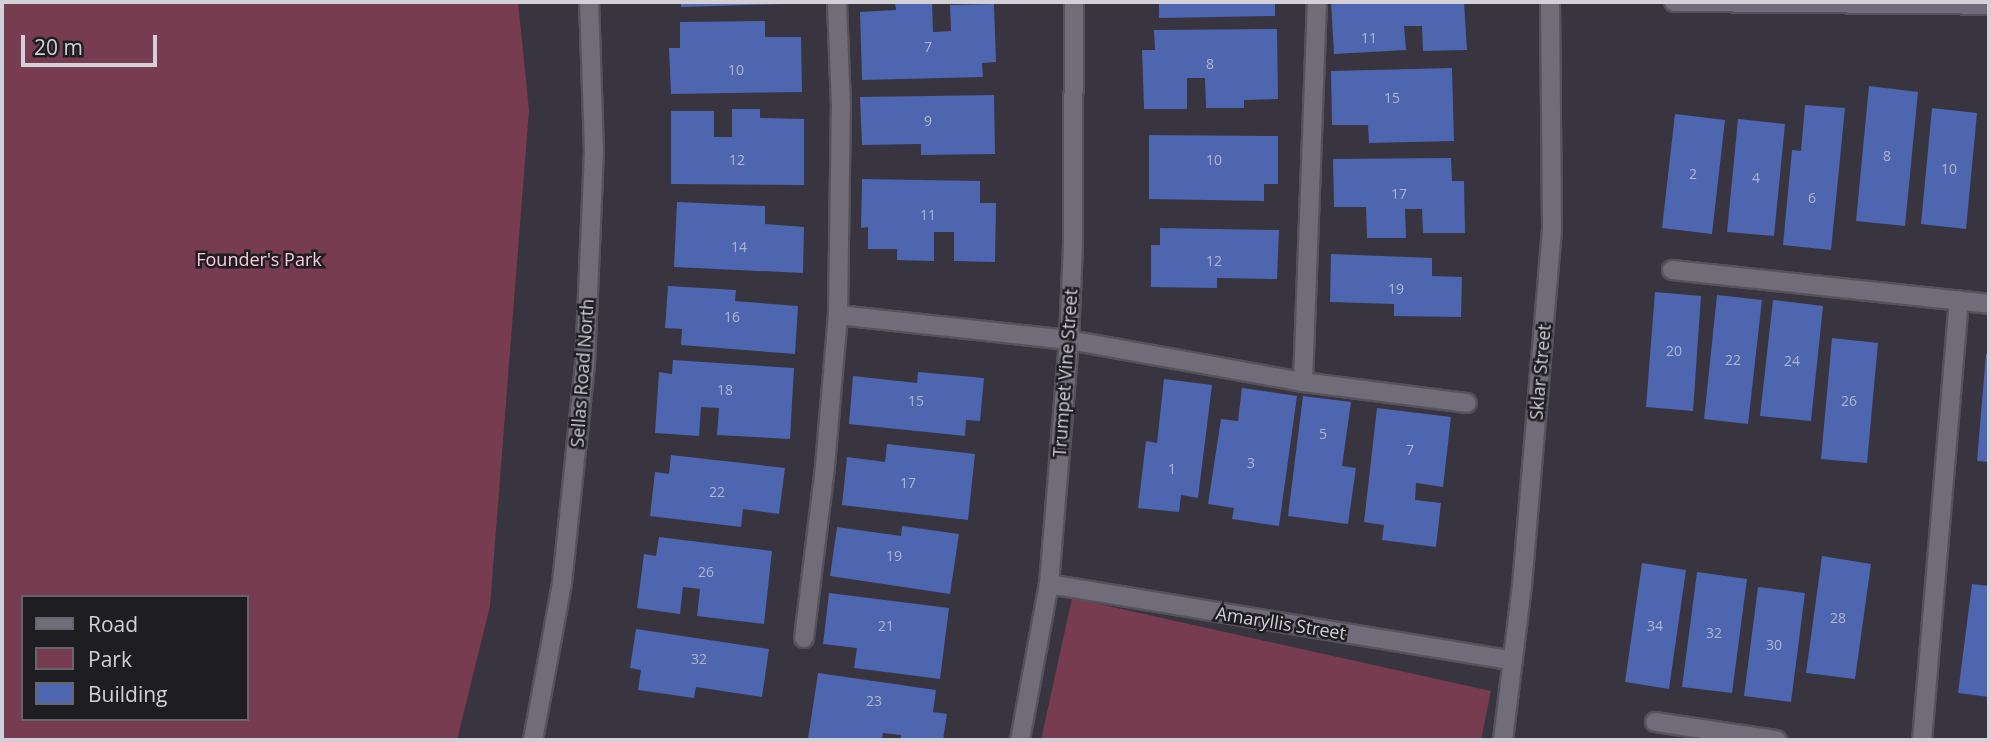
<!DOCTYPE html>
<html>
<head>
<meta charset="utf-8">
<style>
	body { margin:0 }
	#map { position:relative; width:1991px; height:742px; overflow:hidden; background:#383440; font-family:"Open Sans",sans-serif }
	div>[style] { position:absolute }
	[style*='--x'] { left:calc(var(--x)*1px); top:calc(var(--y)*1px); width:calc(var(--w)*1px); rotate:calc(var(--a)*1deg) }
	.green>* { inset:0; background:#773c4f }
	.building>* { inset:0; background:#4e65af }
	.roads { filter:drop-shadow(2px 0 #55525b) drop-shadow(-2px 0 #55525b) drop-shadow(0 2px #55525b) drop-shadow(0 -2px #55525b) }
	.minor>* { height:18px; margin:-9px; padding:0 9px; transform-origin:9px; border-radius:9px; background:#706c79 }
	span { translate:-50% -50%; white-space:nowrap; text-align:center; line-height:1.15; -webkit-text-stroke:5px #1e1d22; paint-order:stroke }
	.number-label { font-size:14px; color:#b2b5ce }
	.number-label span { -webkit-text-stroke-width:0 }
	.park-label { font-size:18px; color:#fdcad7 }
	.street-label { font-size:18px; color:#d3d0d8 }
	.frame { position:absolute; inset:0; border:4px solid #d3d0d8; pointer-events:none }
	.legend { position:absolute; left:21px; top:595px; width:228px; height:126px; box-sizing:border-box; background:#1e1d22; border:2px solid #66656b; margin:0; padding:9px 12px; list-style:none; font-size:21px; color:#d3d0d8 }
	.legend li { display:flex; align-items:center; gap:14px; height:35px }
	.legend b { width:35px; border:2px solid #66656b }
	.scale { position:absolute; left:21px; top:35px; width:136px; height:32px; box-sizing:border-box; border:4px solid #d3d0d8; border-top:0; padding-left:9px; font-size:21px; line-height:24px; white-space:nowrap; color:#d3d0d8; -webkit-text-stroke:5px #1e1d22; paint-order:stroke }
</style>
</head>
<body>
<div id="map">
	<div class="green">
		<i style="clip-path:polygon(evenodd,2px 2px,518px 2px,529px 110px,490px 606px,457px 740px,2px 740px,2px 2px,23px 597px,247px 597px,247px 719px,23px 719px,23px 597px)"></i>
		<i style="clip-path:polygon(1072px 598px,1491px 691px,1481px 740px,1041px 740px)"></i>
	</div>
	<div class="building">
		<i style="clip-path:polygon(681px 2px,783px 2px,783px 4px,681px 7px)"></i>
		<i style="clip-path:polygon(932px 2px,933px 32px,951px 31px,950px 5px,994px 4px,996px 62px,982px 63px,983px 77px,862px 80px,860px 12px,896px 10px,895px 3px)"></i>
		<i style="clip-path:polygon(1159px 2px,1275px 2px,1275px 16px,1159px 18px)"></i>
		<i style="clip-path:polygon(1331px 2px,1464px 2px,1467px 50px,1423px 51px,1422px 26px,1404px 26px,1406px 50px,1334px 54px)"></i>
		<i style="clip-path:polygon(765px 21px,765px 37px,801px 37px,802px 92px,671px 94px,669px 48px,680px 48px,680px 22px)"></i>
		<i style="clip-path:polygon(1277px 29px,1278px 99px,1244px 100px,1244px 108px,1206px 108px,1205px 78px,1187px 78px,1187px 109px,1144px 109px,1142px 50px,1155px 50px,1154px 30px)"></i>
		<i style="clip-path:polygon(1452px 68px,1454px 141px,1369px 143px,1368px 125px,1332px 125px,1331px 71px)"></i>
		<i style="clip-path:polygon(1869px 86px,1918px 92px,1905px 226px,1856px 221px)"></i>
		<i style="clip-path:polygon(994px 95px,995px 154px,921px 155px,921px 144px,862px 145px,860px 97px)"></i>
		<i style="clip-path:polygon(1805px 105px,1845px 108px,1831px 250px,1783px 245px,1792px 150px,1801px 151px)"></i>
		<i style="clip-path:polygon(1932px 108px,1977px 113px,1966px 229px,1921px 224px)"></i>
		<i style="clip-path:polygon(732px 109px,760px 109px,760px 118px,804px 119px,804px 185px,671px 184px,671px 111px,714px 111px,714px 137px,732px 137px)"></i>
		<i style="clip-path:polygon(1675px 114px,1725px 120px,1712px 234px,1662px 228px)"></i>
		<i style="clip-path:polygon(1738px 119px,1785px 124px,1774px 236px,1727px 232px)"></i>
		<i style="clip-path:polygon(1149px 135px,1278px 136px,1278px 184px,1264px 184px,1264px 201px,1149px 199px)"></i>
		<i style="clip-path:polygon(1451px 158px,1452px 181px,1464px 181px,1465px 233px,1423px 233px,1422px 209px,1405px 209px,1406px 238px,1367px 238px,1366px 207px,1334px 207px,1333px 159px)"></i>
		<i style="clip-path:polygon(862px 179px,980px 181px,980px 203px,996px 203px,995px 262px,954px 261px,954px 232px,934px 232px,934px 261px,897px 260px,897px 249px,868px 249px,868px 227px,861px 228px)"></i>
		<i style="clip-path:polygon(677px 202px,765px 206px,765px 224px,804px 227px,803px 273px,674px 267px)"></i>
		<i style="clip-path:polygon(1160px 228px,1279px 230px,1277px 279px,1217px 278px,1217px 288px,1151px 287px,1151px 245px,1160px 245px)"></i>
		<i style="clip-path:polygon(1331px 254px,1432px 258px,1432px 276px,1462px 277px,1461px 317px,1394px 316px,1394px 304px,1330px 302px)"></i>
		<i style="clip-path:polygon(668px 286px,736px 290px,735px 301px,798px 306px,795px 354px,681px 345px,682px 329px,665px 328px)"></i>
		<i style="clip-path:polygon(1655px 292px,1701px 296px,1693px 411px,1646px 407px)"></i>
		<i style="clip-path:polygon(1717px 295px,1762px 300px,1748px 424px,1704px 419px)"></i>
		<i style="clip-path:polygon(1773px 300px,1823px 306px,1811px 421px,1760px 416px)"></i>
		<i style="clip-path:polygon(1832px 338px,1878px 343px,1867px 463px,1821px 459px)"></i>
		<i style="clip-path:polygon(1986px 354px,1989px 354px,1989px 462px,1977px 461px)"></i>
		<i style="clip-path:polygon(673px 360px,794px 368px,790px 439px,717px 435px,719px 408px,701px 407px,699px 436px,655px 433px,659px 372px,672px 374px)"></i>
		<i style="clip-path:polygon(918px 372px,984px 378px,980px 421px,966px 420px,965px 436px,849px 424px,853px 376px,917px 383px)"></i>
		<i style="clip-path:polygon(1164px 379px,1212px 385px,1198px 498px,1181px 495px,1179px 512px,1138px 508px,1146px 441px,1157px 443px)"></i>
		<i style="clip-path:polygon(1242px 388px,1297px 396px,1279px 526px,1232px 519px,1234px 508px,1208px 504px,1221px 419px,1238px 421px)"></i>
		<i style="clip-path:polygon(1303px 396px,1351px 402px,1342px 466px,1356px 468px,1348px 524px,1288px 516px)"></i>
		<i style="clip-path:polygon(1377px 408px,1451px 417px,1443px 487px,1416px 483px,1415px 500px,1441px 503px,1436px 547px,1382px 540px,1384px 525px,1364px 522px)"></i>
		<i style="clip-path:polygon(887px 444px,975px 454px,968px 520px,842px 505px,847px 457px,885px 462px)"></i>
		<i style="clip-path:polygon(671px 455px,785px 468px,779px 514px,743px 509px,741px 527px,650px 516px,655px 472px,669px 474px)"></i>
		<i style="clip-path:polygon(902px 526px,959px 534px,950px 594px,830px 576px,837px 527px,901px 536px)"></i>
		<i style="clip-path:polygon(659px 537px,772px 551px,764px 624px,697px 616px,700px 589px,683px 587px,680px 614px,637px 608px,644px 554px,656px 556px)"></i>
		<i style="clip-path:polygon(1822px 556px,1871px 564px,1855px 679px,1806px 673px)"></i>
		<i style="clip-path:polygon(1642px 563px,1686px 570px,1669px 689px,1625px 682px)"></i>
		<i style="clip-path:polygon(1697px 572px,1747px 579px,1732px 693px,1682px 687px)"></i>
		<i style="clip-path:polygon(1972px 584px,1989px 586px,1989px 697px,1958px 693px)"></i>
		<i style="clip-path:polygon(1758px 587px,1805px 593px,1791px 702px,1744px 696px)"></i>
		<i style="clip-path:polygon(829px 593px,949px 608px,940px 679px,854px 668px,857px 648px,823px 644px)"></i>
		<i style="clip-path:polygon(636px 629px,769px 649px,762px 697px,696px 687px,694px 698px,638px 690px,641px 670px,630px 668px)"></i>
		<i style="clip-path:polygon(818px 673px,936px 690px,933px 712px,947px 714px,943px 740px,900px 740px,901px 735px,883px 733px,882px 740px,808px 739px)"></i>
	</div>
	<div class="roads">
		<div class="minor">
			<i style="--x:1674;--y:2;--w:315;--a:0.5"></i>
			<i style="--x:1672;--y:270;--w:319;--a:6.1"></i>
			<i style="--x:838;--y:315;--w:232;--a:6.2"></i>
			<i style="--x:1069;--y:340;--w:238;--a:10.2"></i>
			<i style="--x:1303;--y:382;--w:165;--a:7.3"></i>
			<i style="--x:1303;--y:382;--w:380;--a:-87.9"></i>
			<i style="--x:1049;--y:584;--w:470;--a:9.4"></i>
			<i style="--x:804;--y:638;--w:173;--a:-83"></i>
			<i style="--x:825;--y:466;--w:152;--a:-85.1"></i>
			<i style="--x:838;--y:315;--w:208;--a:-89.2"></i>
			<i style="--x:841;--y:107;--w:105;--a:-92.2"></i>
			<i style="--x:1655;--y:722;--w:123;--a:8.4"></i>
			<i style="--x:533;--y:740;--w:160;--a:-79.5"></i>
			<i style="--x:562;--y:583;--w:219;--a:-84"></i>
			<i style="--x:585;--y:365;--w:214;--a:-87.6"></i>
			<i style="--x:594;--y:151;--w:149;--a:-91.9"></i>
			<i style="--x:1020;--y:740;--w:159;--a:-79.5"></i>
			<i style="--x:1049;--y:584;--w:245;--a:-85.3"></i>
			<i style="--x:1069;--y:340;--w:96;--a:-87.6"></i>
			<i style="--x:1073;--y:244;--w:242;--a:-89.8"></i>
			<i style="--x:1503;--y:740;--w:155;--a:-83"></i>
			<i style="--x:1522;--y:586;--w:358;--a:-85.2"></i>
			<i style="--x:1552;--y:229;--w:227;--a:-90.5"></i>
			<i style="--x:1922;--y:740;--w:441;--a:-85.2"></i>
		</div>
	</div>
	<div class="number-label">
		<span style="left:1369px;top:38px">11</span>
		<span style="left:928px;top:47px">7</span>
		<span style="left:1210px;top:64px">8</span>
		<span style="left:736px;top:70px">10</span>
		<span style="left:1392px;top:98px">15</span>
		<span style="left:928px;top:121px">9</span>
		<span style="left:1887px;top:156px">8</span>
		<span style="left:737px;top:160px">12</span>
		<span style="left:1214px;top:160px">10</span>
		<span style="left:1949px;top:169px">10</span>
		<span style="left:1693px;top:174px">2</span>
		<span style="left:1756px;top:178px">4</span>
		<span style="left:1399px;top:194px">17</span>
		<span style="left:1812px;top:198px">6</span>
		<span style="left:928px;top:215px">11</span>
		<span style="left:739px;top:247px">14</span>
		<span style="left:1214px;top:261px">12</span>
		<span style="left:1396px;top:289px">19</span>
		<span style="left:732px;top:317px">16</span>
		<span style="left:1674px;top:351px">20</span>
		<span style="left:1733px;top:360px">22</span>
		<span style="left:1792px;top:361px">24</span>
		<span style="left:725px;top:390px">18</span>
		<span style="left:916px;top:401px">15</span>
		<span style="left:1849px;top:401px">26</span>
		<span style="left:1323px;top:434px">5</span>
		<span style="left:1410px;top:450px">7</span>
		<span style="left:1251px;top:463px">3</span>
		<span style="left:1172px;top:469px">1</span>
		<span style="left:908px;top:483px">17</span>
		<span style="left:717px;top:492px">22</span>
		<span style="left:894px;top:556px">19</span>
		<span style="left:706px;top:572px">26</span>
		<span style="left:1838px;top:618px">28</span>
		<span style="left:886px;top:626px">21</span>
		<span style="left:1655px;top:626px">34</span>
		<span style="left:1714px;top:633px">32</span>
		<span style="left:1774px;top:645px">30</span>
		<span style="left:699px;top:659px">32</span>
		<span style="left:874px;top:701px">23</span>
	</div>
	<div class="park-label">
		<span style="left:259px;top:259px">Founder's Park</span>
	</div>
	<div class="street-label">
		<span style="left:1540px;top:372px;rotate:-85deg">Sklar Street</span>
		<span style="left:582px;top:373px;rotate:-86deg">Sellas Road North</span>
		<span style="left:1065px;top:373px;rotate:-86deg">Trumpet Vine Street</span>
		<span style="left:1281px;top:623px;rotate:9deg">Amaryllis Street</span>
	</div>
	<div class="frame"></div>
	<ul class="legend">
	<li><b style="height:9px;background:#706c79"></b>Road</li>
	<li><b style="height:19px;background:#773c4f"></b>Park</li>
	<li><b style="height:19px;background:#4e65af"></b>Building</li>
	</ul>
	<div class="scale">20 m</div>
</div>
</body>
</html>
